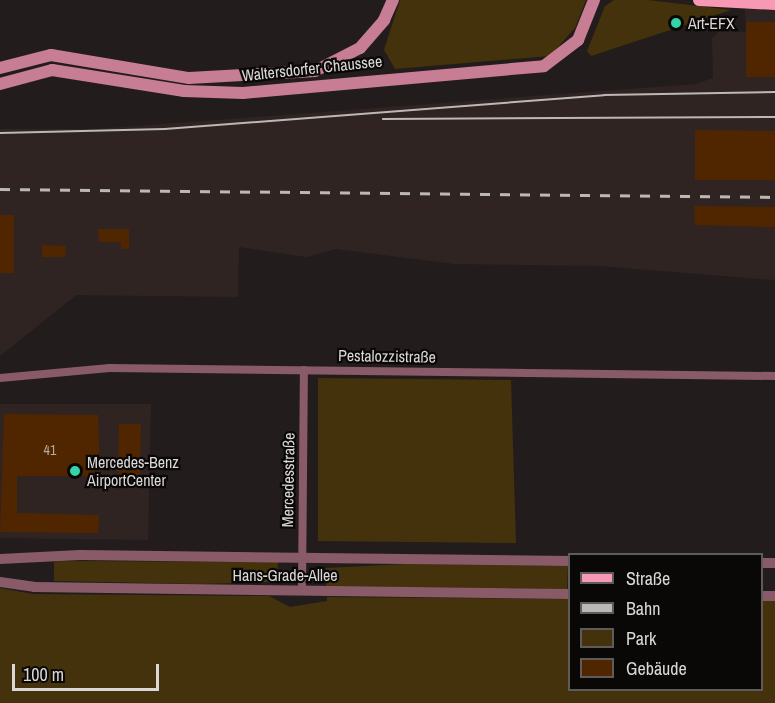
<!DOCTYPE html>
<html>
<head>
<meta charset="utf-8">
<style>
	body { margin:0 }
	#map { position:relative; width:775px; height:703px; overflow:hidden; background:#221d1c; font-family:"Archivo Narrow",sans-serif }
	div>[style] { position:absolute }
	[style*='--x'] { left:calc(var(--x)*1px); top:calc(var(--y)*1px); width:calc(var(--w)*1px); rotate:calc(var(--a)*1deg) }
	.built>* { inset:0; background:#302422 }
	.green>* { inset:0; background:#43320b }
	.building>* { inset:0; background:#4f2600 }
	.minor>* { height:8px; margin:-4px; padding:0 4px; transform-origin:4px; border-radius:4px; background:#895b68 }
	.tertiary>* { height:10px; margin:-5px; padding:0 5px; transform-origin:5px; border-radius:5px; background:#895b68 }
	.secondary>* { height:12px; margin:-6px; padding:0 6px; transform-origin:6px; border-radius:6px; background:#c77d93 }
	.primary>* { height:12px; margin:-6px; padding:0 6px; transform-origin:6px; border-radius:6px; background:#f798b4 }
	.tram>* { height:1.5px; margin:-0.75px; padding:0 0.75px; transform-origin:0.75px; border-radius:0.75px; background:#bcb8b7 }
	.rail>* { height:3px; margin-top:-1.5px; transform-origin:0; background:repeating-linear-gradient(90deg,#bcb8b7 0 10px,transparent 0 20px) }
	.dots>* { width:16px; height:16px; translate:-50% -50%; box-sizing:border-box; border:3px solid #0a0807; border-radius:50% }
	span { translate:-50% -50%; white-space:nowrap; text-align:center; line-height:1.15; -webkit-text-stroke:4.5px #0a0807; paint-order:stroke }
	.number-label { font-size:14px; color:#b8aba0 }
	.number-label span { -webkit-text-stroke-width:0 }
	.poi-label { font-size:16px; color:#dbd7d6 }
	.left { translate:0 -50%; text-align:left }
	.street-label { font-size:16px; color:#dbd7d6 }
	.legend { position:absolute; left:568px; top:553px; width:195px; height:138px; box-sizing:border-box; background:#0a0807; border:2px solid #5e5b5a; margin:0; padding:8px 10px; list-style:none; font-size:18px; color:#dbd7d6 }
	.legend li { display:flex; align-items:center; gap:12px; height:30px }
	.legend b { width:30px; border:2px solid #5e5b5a }
	.scale { position:absolute; left:12px; top:664px; width:147px; height:27px; box-sizing:border-box; border:3px solid #dbd7d6; border-top:0; padding-left:8px; font-size:18px; line-height:21px; white-space:nowrap; color:#dbd7d6; -webkit-text-stroke:4px #0a0807; paint-order:stroke }
</style>
</head>
<body>
<div id="map">
	<div class="built">
		<i style="clip-path:polygon(745px 9px,775px 10px,775px 280px,599px 266px,455px 264px,336px 249px,307px 257px,239px 247px,238px 297px,76px 295px,0 356px,0 129px,97px 129px,696px 84px,713px 78px,712px 38px,719px 31px,746px 32px)"></i>
		<i style="clip-path:polygon(0 404px,151px 404px,148px 540px,0 538px)"></i>
	</div>
	<div class="green">
		<i style="clip-path:polygon(400px 0,586px 0,575px 28px,550px 56px,395px 69px,384px 50px)"></i>
		<i style="clip-path:polygon(614px 0,648px 0,731px 10px,591px 56px,587px 51px,605px 6px)"></i>
		<i style="clip-path:polygon(318px 378px,511px 380px,516px 543px,318px 541px)"></i>
		<i style="clip-path:polygon(54px 562px,61px 561px,278px 562px,277px 582px,200px 584px,54px 581px)"></i>
		<i style="clip-path:polygon(406px 564px,568px 566px,567px 589px,326px 586px,326px 568px)"></i>
		<i style="clip-path:polygon(0 588px,33px 594px,269px 596px,290px 607px,327px 601px,327px 597px,569px 599px,570px 690px,762px 690px,762px 601px,775px 601px,775px 703px,0 703px)"></i>
	</div>
	<div class="building">
		<i style="clip-path:polygon(746px 22px,775px 22px,775px 77px,746px 77px)"></i>
		<i style="clip-path:polygon(695px 130px,775px 131px,775px 180px,695px 180px)"></i>
		<i style="clip-path:polygon(694px 206px,775px 207px,775px 227px,695px 225px)"></i>
		<i style="clip-path:polygon(0 215px,14px 215px,14px 273px,0 273px)"></i>
		<i style="clip-path:polygon(98px 229px,129px 229px,129px 249px,121px 249px,121px 242px,99px 242px)"></i>
		<i style="clip-path:polygon(42px 245px,66px 246px,65px 257px,42px 257px)"></i>
		<i style="clip-path:polygon(4px 414px,98px 415px,100px 476px,17px 476px,17px 513px,99px 515px,98px 533px,0 532px)"></i>
		<i style="clip-path:polygon(119px 424px,141px 424px,140px 477px,118px 477px)"></i>
	</div>
	<div class="minor">
		<i style="--x:0;--y:378;--w:110;--a:-5.2"></i>
		<i style="--x:110;--y:368;--w:665;--a:0.69"></i>
		<i style="--x:302;--y:589;--w:219;--a:-89.5"></i>
	</div>
	<div class="tertiary">
		<i style="--x:0;--y:559;--w:80;--a:-2.9"></i>
		<i style="--x:80;--y:555;--w:490;--a:0.7"></i>
		<i style="--x:762;--y:563;--w:13;--a:0"></i>
		<i style="--x:0;--y:582;--w:34;--a:8"></i>
		<i style="--x:34;--y:587;--w:536;--a:0.75"></i>
		<i style="--x:762;--y:596;--w:13;--a:0"></i>
	</div>
	<div class="secondary">
		<i style="--x:0;--y:68;--w:53;--a:-14.3"></i>
		<i style="--x:51;--y:55;--w:140;--a:9.5"></i>
		<i style="--x:189;--y:78;--w:126;--a:-3.2"></i>
		<i style="--x:315;--y:71;--w:51;--a:-27.1"></i>
		<i style="--x:360;--y:48;--w:37;--a:-49"></i>
		<i style="--x:384;--y:20;--w:22;--a:-66"></i>
		<i style="--x:0;--y:84;--w:54;--a:-15.1"></i>
		<i style="--x:52;--y:70;--w:134;--a:9"></i>
		<i style="--x:184;--y:91;--w:59;--a:1.9"></i>
		<i style="--x:243;--y:93;--w:302;--a:-5.1"></i>
		<i style="--x:544;--y:66;--w:43;--a:-37.4"></i>
		<i style="--x:578;--y:40;--w:43;--a:-68.2"></i>
	</div>
	<div class="primary">
		<i style="--x:699;--y:0;--w:76;--a:3"></i>
	</div>
	<div class="tram">
		<i style="--x:383;--y:119;--w:392;--a:-0.3"></i>
		<i style="--x:0;--y:133;--w:165;--a:-1.4"></i>
		<i style="--x:165;--y:129;--w:440;--a:-4.4"></i>
		<i style="--x:604;--y:95;--w:171;--a:-1"></i>
	</div>
	<div class="rail">
		<i style="--x:0;--y:189;--w:775;--a:0.59"></i>
	</div>
	<div class="dots">
		<i style="left:676px;top:23px;background:#33d4a8"></i>
		<i style="left:75px;top:471px;background:#33d4a8"></i>
	</div>
	<div class="number-label">
		<span style="left:50px;top:450px">41</span>
	</div>
	<div class="poi-label">
		<span class="left" style="left:688px;top:23px">Art-EFX</span>
		<span class="left" style="left:87px;top:471px">Mercedes-Benz<br>AirportCenter</span>
	</div>
	<div class="street-label">
		<span style="left:312px;top:68px;rotate:-6deg">Waltersdorfer Chaussee</span>
		<span style="left:387px;top:356px;rotate:1deg">Pestalozzistraße</span>
		<span style="left:288px;top:480px;rotate:-89deg">Mercedesstraße</span>
		<span style="left:285px;top:575px">Hans-Grade-Allee</span>
	</div>
	<ul class="legend">
	<li><b style="height:8px;background:#f798b4"></b>Straße</li>
	<li><b style="height:8px;background:#bcb8b7"></b>Bahn</li>
	<li><b style="height:16px;background:#43320b"></b>Park</li>
	<li><b style="height:16px;background:#4f2600"></b>Gebäude</li>
	</ul>
	<div class="scale">100 m</div>
</div>
</body>
</html>
